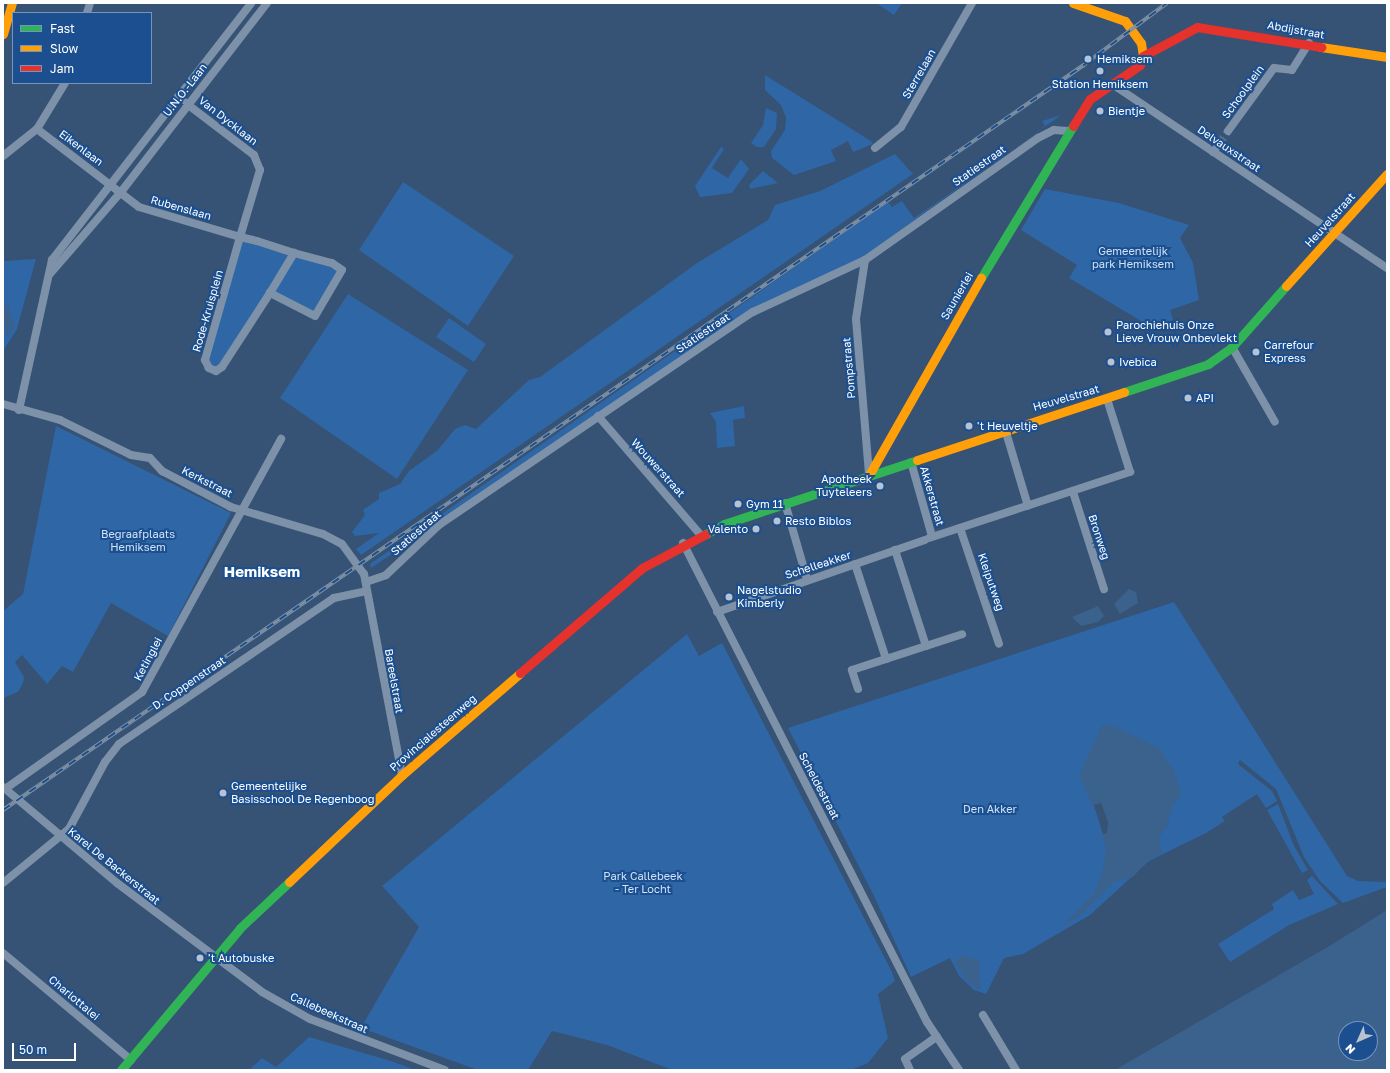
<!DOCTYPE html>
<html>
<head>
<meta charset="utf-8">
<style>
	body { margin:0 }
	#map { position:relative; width:1390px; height:1073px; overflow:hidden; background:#365274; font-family:"Golos Text",sans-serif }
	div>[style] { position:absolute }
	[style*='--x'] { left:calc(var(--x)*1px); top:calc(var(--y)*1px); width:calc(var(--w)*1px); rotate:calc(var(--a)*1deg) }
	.green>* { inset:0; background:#2f66a5 }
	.water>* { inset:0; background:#3b618d }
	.pier>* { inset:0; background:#365274 }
	.street-tunnel>* { height:8px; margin-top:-4px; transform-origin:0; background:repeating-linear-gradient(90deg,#546c89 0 8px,transparent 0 12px) }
	.street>* { height:8px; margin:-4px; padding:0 4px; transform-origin:4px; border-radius:4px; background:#7d92a8 }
	.fast>* { height:9px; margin:-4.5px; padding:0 4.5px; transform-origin:4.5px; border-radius:4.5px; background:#30b455 }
	.slow>* { height:9px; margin:-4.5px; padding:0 4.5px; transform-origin:4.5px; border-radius:4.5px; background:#ff9f0a }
	.jam>* { height:9px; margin:-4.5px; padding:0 4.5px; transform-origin:4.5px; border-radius:4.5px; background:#e5322d }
	.rail>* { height:4px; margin-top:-2px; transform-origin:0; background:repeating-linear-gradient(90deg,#1b4f8f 0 8px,#7e92a7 0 16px); box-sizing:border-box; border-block:1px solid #7e92a7 }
	.dots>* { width:11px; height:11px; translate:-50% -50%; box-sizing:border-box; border:2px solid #1b4f8f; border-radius:50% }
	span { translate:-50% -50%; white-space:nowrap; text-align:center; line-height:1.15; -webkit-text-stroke:4px #1b4f8f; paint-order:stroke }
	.street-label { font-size:11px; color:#fff }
	.poi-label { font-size:11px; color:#fff }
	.left { translate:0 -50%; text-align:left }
	.right { translate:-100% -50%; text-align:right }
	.park-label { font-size:11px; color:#cfe3fa }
	.district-label { font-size:15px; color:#fff; font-weight:700 }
	.frame { position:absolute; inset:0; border:4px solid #fff; pointer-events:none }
	.legend { position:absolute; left:12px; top:12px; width:140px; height:72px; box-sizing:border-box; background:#1b4f8f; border:1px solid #7695bc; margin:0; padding:5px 7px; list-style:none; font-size:12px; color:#fff }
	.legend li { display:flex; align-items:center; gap:8px; height:20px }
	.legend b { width:20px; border:1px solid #7695bc }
	.north { position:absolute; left:1338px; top:1021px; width:40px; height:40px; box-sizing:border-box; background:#1b4f8f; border:1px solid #7695bc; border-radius:50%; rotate:225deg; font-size:11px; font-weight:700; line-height:16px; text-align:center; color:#fff }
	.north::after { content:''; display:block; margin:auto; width:14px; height:18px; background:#b9c2ce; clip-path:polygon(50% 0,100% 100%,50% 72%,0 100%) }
	.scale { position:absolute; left:12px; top:1043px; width:64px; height:18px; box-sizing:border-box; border:2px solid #fff; border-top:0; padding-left:5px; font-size:12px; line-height:14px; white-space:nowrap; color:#fff; -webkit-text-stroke:3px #1b4f8f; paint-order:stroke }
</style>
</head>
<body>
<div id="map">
	<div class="green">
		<i style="clip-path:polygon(876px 3px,902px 3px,894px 15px)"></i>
		<i style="clip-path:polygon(765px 75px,871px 141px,873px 144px,853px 152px,848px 141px,831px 150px,836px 161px,794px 175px,772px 158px,771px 151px,785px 130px,786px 118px,781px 105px,765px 90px)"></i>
		<i style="clip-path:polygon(766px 108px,777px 113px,776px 129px,764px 147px,757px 147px,751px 143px,763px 125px)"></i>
		<i style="clip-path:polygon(1061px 115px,864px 256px,754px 309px,371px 568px,370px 564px,888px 202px,892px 207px,902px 201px,914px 218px,994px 163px,990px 157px,1001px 150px,1005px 155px,1045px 126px,1042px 121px)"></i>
		<i style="clip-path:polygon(721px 147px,724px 149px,712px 168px,728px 178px,741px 159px,749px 169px,732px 193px,700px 197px,695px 186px)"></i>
		<i style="clip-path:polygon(895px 154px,913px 174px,361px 555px,356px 549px,379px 533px,355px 536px,352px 532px,365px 515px,363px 510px,379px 499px,379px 493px,400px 484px,409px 471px,438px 450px,455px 429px,465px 425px,476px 429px,529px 380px,540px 377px,697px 263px,768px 220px,775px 205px,820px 191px)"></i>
		<i style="clip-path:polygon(763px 171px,778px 183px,750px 189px,749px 185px)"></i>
		<i style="clip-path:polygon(403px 182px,514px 256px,468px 326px,359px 250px)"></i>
		<i style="clip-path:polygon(1045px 189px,1119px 203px,1189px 225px,1180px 238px,1193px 263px,1199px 300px,1170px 310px,1173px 320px,1151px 327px,1069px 278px,1077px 265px,1021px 230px)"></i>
		<i style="clip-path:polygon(240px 237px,342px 270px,319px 313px,270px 293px,216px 371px,207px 364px)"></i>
		<i style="clip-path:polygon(36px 259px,17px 329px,3px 351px,3px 261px)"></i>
		<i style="clip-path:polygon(348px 294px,468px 370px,397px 479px,280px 398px)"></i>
		<i style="clip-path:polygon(449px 318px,486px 344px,474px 362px,436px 337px)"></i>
		<i style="clip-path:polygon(744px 406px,745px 418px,733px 420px,735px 446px,717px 448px,716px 422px,710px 413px)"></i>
		<i style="clip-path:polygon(56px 426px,231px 513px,168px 636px,111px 603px,73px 672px,62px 666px,47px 684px,22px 655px,15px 662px,24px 677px,23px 683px,18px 692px,3px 698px,3px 611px,23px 594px)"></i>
		<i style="clip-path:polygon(1174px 602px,1347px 876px,1358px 881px,1387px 882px,1387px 887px,1343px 903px,1320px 881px,1304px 857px,1276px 789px,1240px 760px,1238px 764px,1272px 791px,1277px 801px,1266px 808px,1257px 794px,1222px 817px,1225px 821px,1206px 833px,1149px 861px,1090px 915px,1023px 954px,1004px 958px,986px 994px,974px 990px,959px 976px,950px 958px,911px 977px,874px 896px,788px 728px)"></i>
		<i style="clip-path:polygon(687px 634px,699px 656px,722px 643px,892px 972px,895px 981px,878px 994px,888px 1038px,868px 1063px,851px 1070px,672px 1070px,607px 1045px,552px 1031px,528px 1070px,478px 1070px,361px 1028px,419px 927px,382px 886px)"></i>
		<i style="clip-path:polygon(1278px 804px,1294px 846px,1308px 870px,1302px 873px,1267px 810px)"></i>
		<i style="clip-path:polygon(1312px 876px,1338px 904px,1289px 925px,1230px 962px,1218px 944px,1274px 909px,1272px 904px,1293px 890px,1299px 900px,1314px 894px,1307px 880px)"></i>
		<i style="clip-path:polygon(309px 1037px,391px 1061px,416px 1070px,249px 1070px,262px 1058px,276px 1067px)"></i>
	</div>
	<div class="water">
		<i style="clip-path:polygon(9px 305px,14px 327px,6px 337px,3px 307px)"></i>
		<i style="clip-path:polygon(1129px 589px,1136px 592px,1138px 603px,1120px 614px,1114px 604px)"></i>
		<i style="clip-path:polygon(1098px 606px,1104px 616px,1098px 622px,1081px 626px,1072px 617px)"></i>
		<i style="clip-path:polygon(1109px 724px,1159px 748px,1174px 771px,1181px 795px,1173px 804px,1167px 826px,1159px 837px,1162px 853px,1148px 860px,1133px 877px,1114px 882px,1079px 916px,1061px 927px,1094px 894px,1103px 872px,1106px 849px,1099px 819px,1079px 775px,1102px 726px)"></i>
		<i style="clip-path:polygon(evenodd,1387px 910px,1387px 1070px,1115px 1070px,1331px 945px,1387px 910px,1346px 1029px,1370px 1029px,1370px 1053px,1346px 1053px,1346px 1029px)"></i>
		<i style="clip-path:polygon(963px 955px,979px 961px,980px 990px,966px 980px,955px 962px)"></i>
	</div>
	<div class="pier">
		<i style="clip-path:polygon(1101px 803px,1108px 822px,1107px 833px,1103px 834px,1094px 805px)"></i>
	</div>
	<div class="street-tunnel">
		<i style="--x:1219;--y:144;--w:16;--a:-55"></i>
	</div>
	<div class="street">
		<i style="--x:87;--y:13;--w:10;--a:-73"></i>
		<i style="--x:1112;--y:84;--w:331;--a:33.8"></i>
		<i style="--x:37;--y:129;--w:128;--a:37.4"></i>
		<i style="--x:139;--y:207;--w:105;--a:16.5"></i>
		<i style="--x:240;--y:237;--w:17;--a:13"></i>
		<i style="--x:257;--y:241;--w:39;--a:18"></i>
		<i style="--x:294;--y:253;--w:39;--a:15"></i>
		<i style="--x:332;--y:263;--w:12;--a:35"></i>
		<i style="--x:342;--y:270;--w:53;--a:120.4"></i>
		<i style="--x:315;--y:316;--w:51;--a:-152.9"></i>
		<i style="--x:270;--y:293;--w:88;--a:123"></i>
		<i style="--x:222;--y:367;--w:7;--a:146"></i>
		<i style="--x:216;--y:371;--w:8;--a:-157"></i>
		<i style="--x:209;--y:368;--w:9;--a:-117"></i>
		<i style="--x:205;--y:360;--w:128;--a:-74.1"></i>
		<i style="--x:240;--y:237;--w:70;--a:-73.4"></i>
		<i style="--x:260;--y:170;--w:16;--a:-112"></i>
		<i style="--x:254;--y:155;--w:96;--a:-142.7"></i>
		<i style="--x:1228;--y:131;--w:78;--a:-53.9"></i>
		<i style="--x:1274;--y:68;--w:18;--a:6"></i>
		<i style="--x:1292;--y:70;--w:32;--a:-58"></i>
		<i style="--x:875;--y:148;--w:33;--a:-39"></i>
		<i style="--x:901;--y:127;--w:143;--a:-60.2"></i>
		<i style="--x:1213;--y:152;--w:10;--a:-53"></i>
		<i style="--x:3;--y:156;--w:43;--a:-38.5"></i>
		<i style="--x:37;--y:129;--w:54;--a:-58.7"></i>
		<i style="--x:865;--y:260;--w:60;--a:98.7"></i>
		<i style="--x:856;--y:319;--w:157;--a:85.2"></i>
		<i style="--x:49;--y:275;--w:110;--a:-49.1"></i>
		<i style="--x:121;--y:192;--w:239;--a:-52.3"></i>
		<i style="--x:270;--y:293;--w:47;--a:-59"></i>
		<i style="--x:1232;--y:347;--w:86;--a:60.2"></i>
		<i style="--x:3;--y:404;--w:59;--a:15.7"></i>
		<i style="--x:60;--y:420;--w:79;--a:26.2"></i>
		<i style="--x:131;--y:455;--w:19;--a:9"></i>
		<i style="--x:150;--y:458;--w:18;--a:47"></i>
		<i style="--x:162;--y:471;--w:78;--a:27.6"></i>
		<i style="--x:231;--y:507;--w:96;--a:16.4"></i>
		<i style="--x:323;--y:534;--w:21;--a:28"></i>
		<i style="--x:342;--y:544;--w:37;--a:54"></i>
		<i style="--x:364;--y:574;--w:205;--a:79.3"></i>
		<i style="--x:19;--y:410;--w:154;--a:-77.6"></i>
		<i style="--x:52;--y:260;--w:325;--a:-52.2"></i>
		<i style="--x:598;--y:416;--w:156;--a:49.2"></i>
		<i style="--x:1005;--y:429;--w:80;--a:73.4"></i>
		<i style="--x:911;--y:462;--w:77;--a:74.2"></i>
		<i style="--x:1073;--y:492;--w:102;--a:72.3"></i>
		<i style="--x:785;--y:503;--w:79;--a:73.9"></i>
		<i style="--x:960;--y:528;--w:122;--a:71.4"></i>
		<i style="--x:929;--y:538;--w:212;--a:-18.2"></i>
		<i style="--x:1130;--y:472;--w:77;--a:-107.5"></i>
		<i style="--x:683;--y:543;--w:538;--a:63.01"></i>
		<i style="--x:927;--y:1022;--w:58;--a:56.3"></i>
		<i style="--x:855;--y:564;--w:100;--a:71.9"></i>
		<i style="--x:886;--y:659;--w:42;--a:-18"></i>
		<i style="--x:926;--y:646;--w:101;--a:-107.9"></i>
		<i style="--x:366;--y:582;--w:21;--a:-19"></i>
		<i style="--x:386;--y:575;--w:73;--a:-43.3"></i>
		<i style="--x:439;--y:525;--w:379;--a:-34.2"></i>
		<i style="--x:753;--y:312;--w:123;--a:-24.9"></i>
		<i style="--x:865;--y:260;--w:212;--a:-35.2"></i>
		<i style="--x:1038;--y:138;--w:18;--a:-27"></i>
		<i style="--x:1054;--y:130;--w:14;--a:4"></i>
		<i style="--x:717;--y:612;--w:220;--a:-19.1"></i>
		<i style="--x:926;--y:646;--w:38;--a:-18"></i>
		<i style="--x:858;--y:689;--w:20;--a:-108"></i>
		<i style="--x:852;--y:670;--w:36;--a:-18"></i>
		<i style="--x:3;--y:787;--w:149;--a:40.1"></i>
		<i style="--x:117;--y:883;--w:181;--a:36.9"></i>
		<i style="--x:262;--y:992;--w:55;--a:29.4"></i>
		<i style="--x:310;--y:1019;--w:144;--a:20.7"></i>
		<i style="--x:5;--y:789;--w:168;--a:-35.3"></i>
		<i style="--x:142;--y:692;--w:289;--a:-61.2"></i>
		<i style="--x:3;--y:883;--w:85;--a:-39.3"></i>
		<i style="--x:69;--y:829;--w:76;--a:-61.8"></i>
		<i style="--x:105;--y:762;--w:23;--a:-52"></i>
		<i style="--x:119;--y:744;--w:260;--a:-34.2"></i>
		<i style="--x:334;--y:598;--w:33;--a:-12"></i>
		<i style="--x:3;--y:953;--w:167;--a:39.9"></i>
		<i style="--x:983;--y:1015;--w:64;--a:59"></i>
		<i style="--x:910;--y:1070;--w:12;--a:-114"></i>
		<i style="--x:905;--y:1059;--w:39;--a:-35"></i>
	</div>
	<div class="fast">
		<i style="--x:981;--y:278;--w:178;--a:-58.8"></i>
		<i style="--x:1124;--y:392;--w:89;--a:-18.4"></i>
		<i style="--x:1208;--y:364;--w:29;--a:-35"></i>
		<i style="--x:1232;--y:347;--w:81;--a:-48.5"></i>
		<i style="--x:706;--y:534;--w:21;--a:-29"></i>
		<i style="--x:724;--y:524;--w:203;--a:-18.3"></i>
		<i style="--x:121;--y:1070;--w:185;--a:-50"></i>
		<i style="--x:240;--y:928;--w:67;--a:-43.2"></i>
	</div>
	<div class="slow">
		<i style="--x:1073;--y:3;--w:55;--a:19.1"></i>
		<i style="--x:1125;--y:21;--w:27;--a:54"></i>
		<i style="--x:1141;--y:43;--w:13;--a:81"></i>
		<i style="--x:3;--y:34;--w:32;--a:-74"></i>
		<i style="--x:1321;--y:47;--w:67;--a:8.6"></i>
		<i style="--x:1286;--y:286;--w:151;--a:-48"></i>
		<i style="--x:917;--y:460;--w:218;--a:-18.2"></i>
		<i style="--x:869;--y:475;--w:227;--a:-60.4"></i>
		<i style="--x:289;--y:882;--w:156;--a:-43.4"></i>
		<i style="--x:402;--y:775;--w:156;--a:-40.8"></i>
	</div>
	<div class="jam">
		<i style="--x:1073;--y:126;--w:32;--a:-58"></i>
		<i style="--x:1090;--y:99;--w:60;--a:-34.2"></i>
		<i style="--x:1140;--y:65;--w:9;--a:-72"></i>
		<i style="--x:1143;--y:56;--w:61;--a:-28.2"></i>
		<i style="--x:1197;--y:27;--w:126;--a:9.2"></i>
		<i style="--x:520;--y:673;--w:161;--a:-40.7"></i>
		<i style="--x:642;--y:568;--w:72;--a:-28"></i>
	</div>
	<div class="rail">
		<i style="--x:3;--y:810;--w:1314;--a:-34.58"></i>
		<i style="--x:1085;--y:64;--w:102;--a:-36.6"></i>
	</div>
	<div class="dots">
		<i style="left:1088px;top:59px;background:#b9c2ce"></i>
		<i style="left:1100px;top:71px;background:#b9c2ce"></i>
		<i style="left:1100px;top:111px;background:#b9c2ce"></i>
		<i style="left:1108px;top:332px;background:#b9c2ce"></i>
		<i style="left:1256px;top:352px;background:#b9c2ce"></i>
		<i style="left:1111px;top:362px;background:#b9c2ce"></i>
		<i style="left:1188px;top:398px;background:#b9c2ce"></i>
		<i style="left:969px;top:426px;background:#b9c2ce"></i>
		<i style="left:880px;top:486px;background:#b9c2ce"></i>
		<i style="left:738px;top:504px;background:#b9c2ce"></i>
		<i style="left:777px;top:521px;background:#b9c2ce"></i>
		<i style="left:756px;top:529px;background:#b9c2ce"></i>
		<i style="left:729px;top:597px;background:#b9c2ce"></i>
		<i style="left:223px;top:793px;background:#b9c2ce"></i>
		<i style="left:200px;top:958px;background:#b9c2ce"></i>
	</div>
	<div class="street-label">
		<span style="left:1296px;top:30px;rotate:10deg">Abdijstraat</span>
		<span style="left:919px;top:74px;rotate:-60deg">Sterrelaan</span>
		<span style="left:185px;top:90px;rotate:-52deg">U.N.O.-Laan</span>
		<span style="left:1243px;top:92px;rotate:-54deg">Schoolplein</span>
		<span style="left:228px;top:121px;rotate:38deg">Van Dycklaan</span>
		<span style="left:81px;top:148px;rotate:37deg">Eikenlaan</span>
		<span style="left:1229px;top:149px;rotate:34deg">Delvauxstraat</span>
		<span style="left:979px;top:166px;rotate:-35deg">Statiestraat</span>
		<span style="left:181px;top:208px;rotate:16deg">Rubenslaan</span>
		<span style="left:1330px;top:220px;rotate:-48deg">Heuvelstraat</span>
		<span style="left:957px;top:296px;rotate:-60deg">Saunierlei</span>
		<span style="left:208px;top:311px;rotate:-74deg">Rode-Kruisplein</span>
		<span style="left:703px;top:333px;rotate:-34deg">Statiestraat</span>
		<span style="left:849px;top:368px;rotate:-95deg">Pompstraat</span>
		<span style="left:1066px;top:398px;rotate:-16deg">Heuvelstraat</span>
		<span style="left:658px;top:468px;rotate:48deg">Wouwerstraat</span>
		<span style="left:207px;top:482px;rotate:27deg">Kerkstraat</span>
		<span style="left:932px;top:496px;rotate:74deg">Akkerstraat</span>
		<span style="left:416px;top:533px;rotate:-41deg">Statiestraat</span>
		<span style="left:1099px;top:537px;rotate:72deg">Bronweg</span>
		<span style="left:818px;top:565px;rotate:-18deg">Schelleakker</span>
		<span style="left:991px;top:582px;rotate:71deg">Kleiputweg</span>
		<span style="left:148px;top:659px;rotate:-62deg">Ketinglei</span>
		<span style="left:394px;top:681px;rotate:80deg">Bareelstraat</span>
		<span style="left:189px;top:683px;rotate:-34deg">D. Coppenstraat</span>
		<span style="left:433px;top:733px;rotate:-41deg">Provincialesteenweg</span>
		<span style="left:819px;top:786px;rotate:62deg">Scheldestraat</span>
		<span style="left:114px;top:866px;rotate:39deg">Karel De Backerstraat</span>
		<span style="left:74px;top:998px;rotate:40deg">Charlottalei</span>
		<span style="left:329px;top:1013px;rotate:24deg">Callebeekstraat</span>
	</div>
	<div class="poi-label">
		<span class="left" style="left:1097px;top:59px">Hemiksem</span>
		<span style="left:1100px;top:84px">Station Hemiksem</span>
		<span class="left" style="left:1108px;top:111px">Bientje</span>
		<span class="left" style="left:1116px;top:332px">Parochiehuis Onze<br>Lieve Vrouw Onbevlekt</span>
		<span class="left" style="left:1264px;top:352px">Carrefour<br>Express</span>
		<span class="left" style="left:1119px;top:362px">Ivebica</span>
		<span class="left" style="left:1196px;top:398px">API</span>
		<span class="left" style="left:977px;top:426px">'t Heuveltje</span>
		<span class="right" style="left:872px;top:486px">Apotheek<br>Tuyteleers</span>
		<span class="left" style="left:746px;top:504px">Gym 11</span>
		<span class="left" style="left:785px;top:521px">Resto Biblos</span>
		<span class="right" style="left:748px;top:529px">Valento</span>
		<span class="left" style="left:737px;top:597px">Nagelstudio<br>Kimberly</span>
		<span class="left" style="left:231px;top:793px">Gemeentelijke<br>Basisschool De Regenboog</span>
		<span class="left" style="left:208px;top:958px">'t Autobuske</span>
	</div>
	<div class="park-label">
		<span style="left:1133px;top:258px">Gemeentelijk<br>park Hemiksem</span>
		<span style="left:138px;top:541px">Begraafplaats<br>Hemiksem</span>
		<span style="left:990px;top:809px">Den Akker</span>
		<span style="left:643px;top:883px">Park Callebeek<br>- Ter Locht</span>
	</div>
	<div class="district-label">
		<span style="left:262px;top:572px">Hemiksem</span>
	</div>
	<div class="frame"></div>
	<ul class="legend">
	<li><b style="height:5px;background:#30b455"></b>Fast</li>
	<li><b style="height:5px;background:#ff9f0a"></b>Slow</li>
	<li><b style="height:5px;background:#e5322d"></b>Jam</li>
	</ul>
	<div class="north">N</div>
	<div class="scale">50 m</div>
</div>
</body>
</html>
